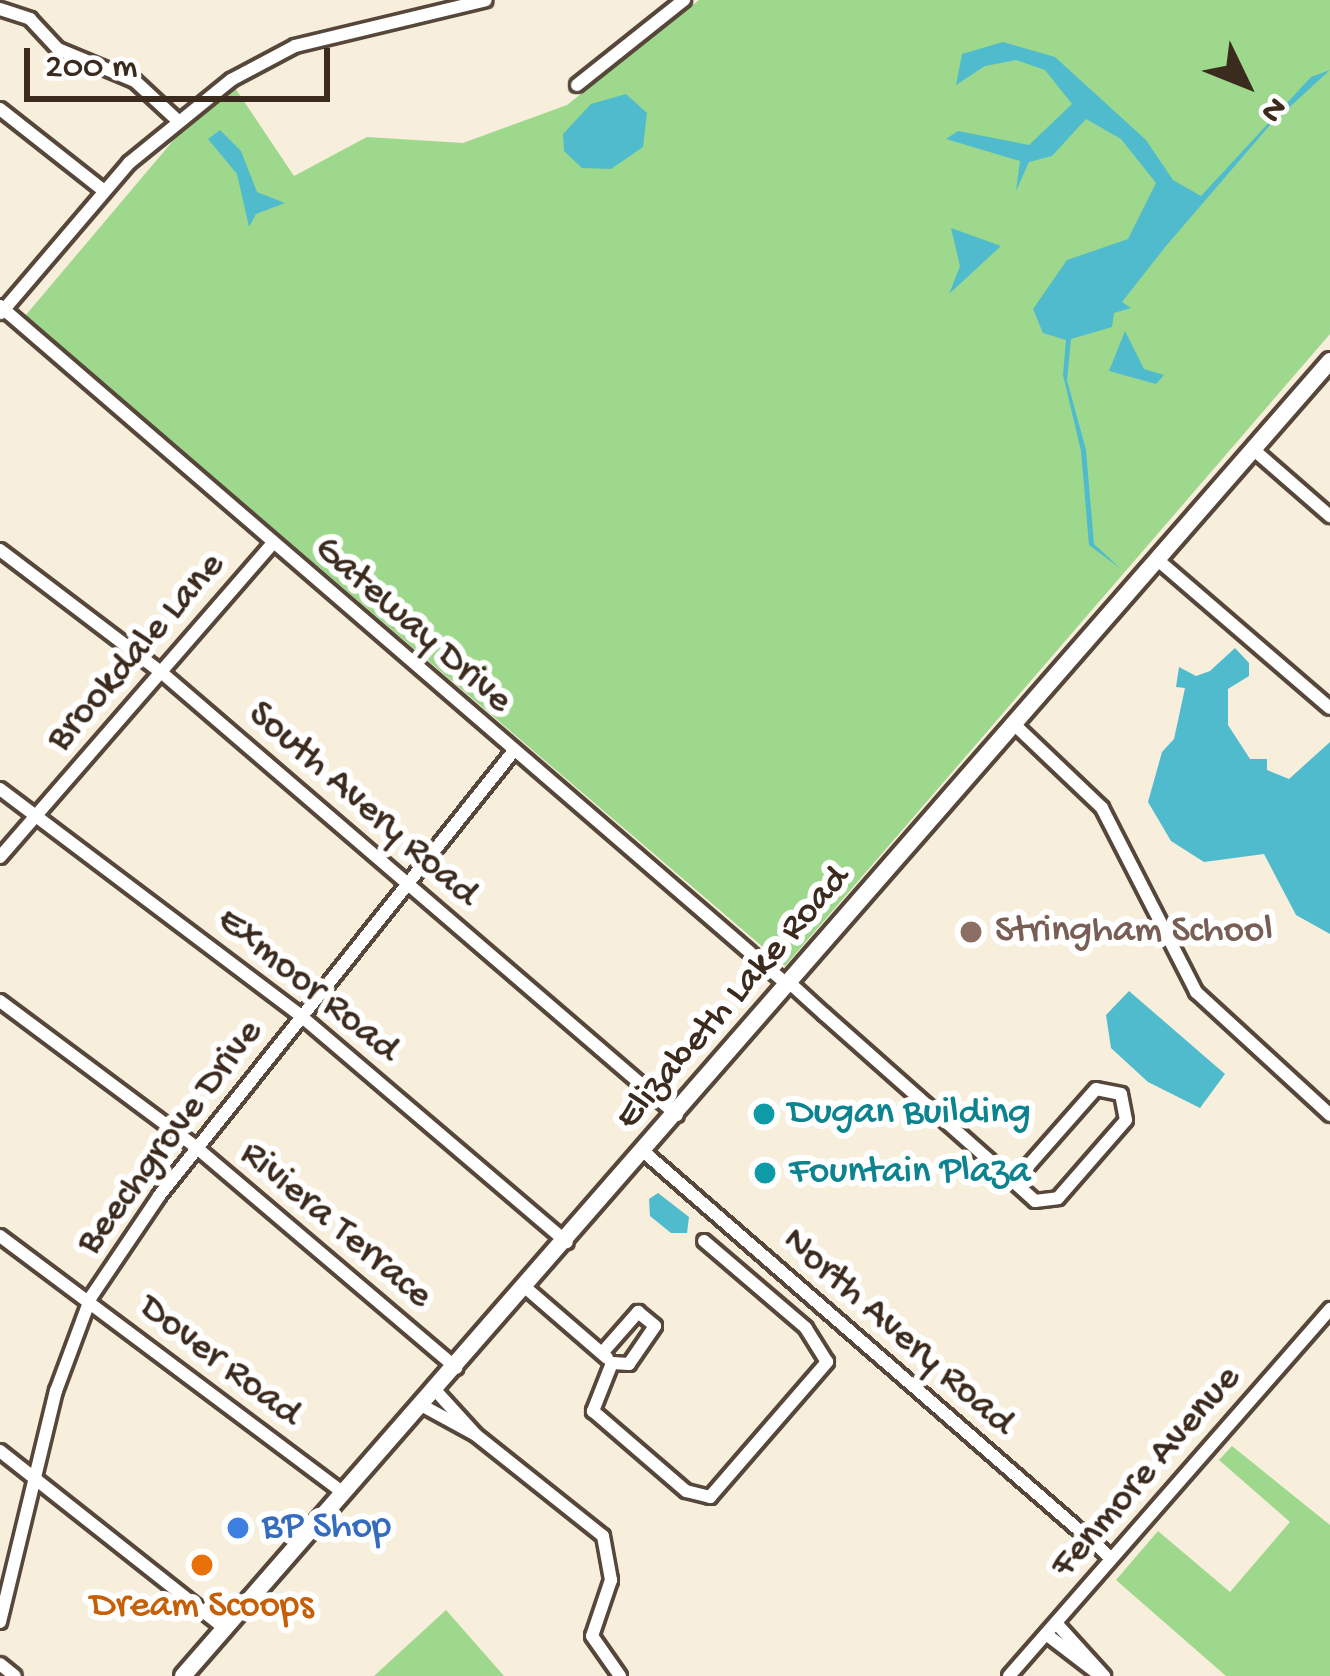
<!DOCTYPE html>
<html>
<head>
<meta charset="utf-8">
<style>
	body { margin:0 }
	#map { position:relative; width:1330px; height:1676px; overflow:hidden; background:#f7eedc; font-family:"Gochi Hand",sans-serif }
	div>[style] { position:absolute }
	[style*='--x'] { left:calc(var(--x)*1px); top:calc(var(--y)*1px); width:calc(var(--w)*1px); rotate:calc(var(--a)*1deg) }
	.green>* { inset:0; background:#9ed88c }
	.water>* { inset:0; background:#50bbcc }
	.roads { filter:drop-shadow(3px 0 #57473a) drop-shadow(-3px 0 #57473a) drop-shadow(0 3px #57473a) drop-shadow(0 -3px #57473a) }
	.minor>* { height:12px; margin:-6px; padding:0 6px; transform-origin:6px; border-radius:6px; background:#fff }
	.secondary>* { height:16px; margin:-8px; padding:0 8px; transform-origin:8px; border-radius:8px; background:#fff }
	.dots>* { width:33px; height:33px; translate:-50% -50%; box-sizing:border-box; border:6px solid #fff; border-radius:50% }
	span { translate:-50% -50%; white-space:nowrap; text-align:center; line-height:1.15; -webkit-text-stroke:12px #fff; paint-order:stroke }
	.street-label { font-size:39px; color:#3b2a1e }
	.education-label { font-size:39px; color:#785e54 }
	.left { translate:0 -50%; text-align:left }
	.culture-label { font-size:39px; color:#0d838f }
	.shop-label { font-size:39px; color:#366cbe }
	.food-label { font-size:39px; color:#c56008 }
	.north { position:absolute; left:1186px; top:24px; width:120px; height:120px; -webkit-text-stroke:9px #fff; paint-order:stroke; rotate:133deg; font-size:33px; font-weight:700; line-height:48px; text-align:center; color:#3b2a1e }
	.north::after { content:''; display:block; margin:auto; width:42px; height:54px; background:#3b2a1e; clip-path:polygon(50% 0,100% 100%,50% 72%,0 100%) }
	.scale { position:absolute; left:24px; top:48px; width:306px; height:54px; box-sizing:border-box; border:6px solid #3b2a1e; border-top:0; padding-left:15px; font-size:36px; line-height:42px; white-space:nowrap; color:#3b2a1e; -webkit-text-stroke:9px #fff; paint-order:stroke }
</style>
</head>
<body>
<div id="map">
	<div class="green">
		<i style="clip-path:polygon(699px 0,1330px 0,1330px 334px,785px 966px,25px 316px,199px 110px,235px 88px,294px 176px,367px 137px,463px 143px,567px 105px)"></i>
		<i style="clip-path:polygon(1232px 1446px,1330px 1525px,1330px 1676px,1226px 1676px,1116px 1580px,1158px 1531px,1230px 1592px,1290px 1522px,1219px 1460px)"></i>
		<i style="clip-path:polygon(446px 1610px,504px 1676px,374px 1676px)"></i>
	</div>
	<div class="water">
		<i style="clip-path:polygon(1003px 42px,1055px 57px,1146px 140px,1173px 180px,1201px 196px,1311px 77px,1330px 70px,1270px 125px,1166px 246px,1122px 302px,1131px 308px,1114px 313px,1112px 327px,1071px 339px,1067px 380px,1086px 450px,1094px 544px,1121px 569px,1089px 545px,1081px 451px,1063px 375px,1066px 340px,1043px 333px,1033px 309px,1067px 260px,1128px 239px,1156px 183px,1121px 139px,1086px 119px,1052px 156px,1029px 162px,1016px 191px,1020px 161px,946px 139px,958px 131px,1029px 145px,1072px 104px,1045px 70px,1016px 60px,985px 66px,956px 85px,962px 54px)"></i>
		<i style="clip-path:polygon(626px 94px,647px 113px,643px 147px,611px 169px,582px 168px,564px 151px,563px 134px,591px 104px)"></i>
		<i style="clip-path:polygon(220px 130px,241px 151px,257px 192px,285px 203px,256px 214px,249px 227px,237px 174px,208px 139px)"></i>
		<i style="clip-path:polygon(951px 228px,1001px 246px,949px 294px,960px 266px)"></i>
		<i style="clip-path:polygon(1125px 331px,1144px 369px,1164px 375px,1156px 384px,1109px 371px)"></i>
		<i style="clip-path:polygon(1235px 648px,1249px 663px,1249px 676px,1228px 689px,1228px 725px,1250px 759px,1267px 759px,1267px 770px,1289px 779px,1330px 742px,1330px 934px,1296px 915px,1264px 854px,1204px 862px,1171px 841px,1148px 802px,1162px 752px,1174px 739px,1185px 688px,1176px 687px,1179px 667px,1196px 676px,1210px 671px)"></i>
		<i style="clip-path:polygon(1129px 991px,1225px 1074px,1200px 1108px,1148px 1082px,1111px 1048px,1106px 1015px)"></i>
		<i style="clip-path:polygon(658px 1193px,689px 1217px,687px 1233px,671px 1233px,650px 1216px,649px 1199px)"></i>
	</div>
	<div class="roads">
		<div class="minor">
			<i style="--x:0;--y:9;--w:32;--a:18"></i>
			<i style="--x:30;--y:19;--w:41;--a:47"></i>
			<i style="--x:58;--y:49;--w:83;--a:22.6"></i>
			<i style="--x:135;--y:81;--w:59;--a:42.9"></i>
			<i style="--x:577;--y:85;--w:137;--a:-38.5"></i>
			<i style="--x:0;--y:109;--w:131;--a:38.2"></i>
			<i style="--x:0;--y:306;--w:1042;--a:40.76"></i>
			<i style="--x:1;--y:313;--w:197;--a:-49.5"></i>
			<i style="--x:129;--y:163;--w:132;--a:-39.1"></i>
			<i style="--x:231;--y:80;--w:72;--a:-28"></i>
			<i style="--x:295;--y:46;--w:196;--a:-13.5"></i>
			<i style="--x:1254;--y:450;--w:101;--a:41"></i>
			<i style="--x:0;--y:550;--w:202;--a:37.2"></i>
			<i style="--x:161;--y:672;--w:680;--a:40.65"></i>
			<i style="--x:1159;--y:561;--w:225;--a:40.7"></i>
			<i style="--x:1016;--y:726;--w:119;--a:43.6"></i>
			<i style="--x:1102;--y:808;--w:207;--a:62.9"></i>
			<i style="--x:1196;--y:992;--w:182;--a:42.5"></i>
			<i style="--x:0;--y:789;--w:377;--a:37"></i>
			<i style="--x:301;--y:1016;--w:349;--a:40.4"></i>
			<i style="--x:0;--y:857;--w:415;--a:-49"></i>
			<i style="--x:791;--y:984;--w:45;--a:42.3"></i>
			<i style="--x:824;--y:1014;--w:254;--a:41.5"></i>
			<i style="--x:1014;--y:1182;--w:28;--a:42"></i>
			<i style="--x:1035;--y:1201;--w:23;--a:-7"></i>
			<i style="--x:1058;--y:1198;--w:103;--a:-48.9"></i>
			<i style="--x:1126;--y:1120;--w:26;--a:-101"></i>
			<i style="--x:1121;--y:1094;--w:25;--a:-169"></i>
			<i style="--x:1096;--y:1089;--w:124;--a:131.4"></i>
			<i style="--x:0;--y:1001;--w:246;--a:36.7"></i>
			<i style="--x:197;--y:1148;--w:340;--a:40.3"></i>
			<i style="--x:644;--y:1152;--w:619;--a:41"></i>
			<i style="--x:0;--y:1236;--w:429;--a:36.8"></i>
			<i style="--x:526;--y:1288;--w:107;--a:40.8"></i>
			<i style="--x:602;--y:1353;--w:55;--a:-48.7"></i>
			<i style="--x:638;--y:1312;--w:22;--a:39"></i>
			<i style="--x:655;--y:1326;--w:46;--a:124.4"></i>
			<i style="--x:629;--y:1364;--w:17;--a:-177"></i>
			<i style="--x:612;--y:1363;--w:52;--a:111.6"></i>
			<i style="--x:593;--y:1411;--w:123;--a:40.7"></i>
			<i style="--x:686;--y:1491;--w:25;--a:14"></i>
			<i style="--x:710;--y:1497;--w:179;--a:-49.1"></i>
			<i style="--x:827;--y:1362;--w:40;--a:-122"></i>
			<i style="--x:806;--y:1328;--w:134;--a:-139.5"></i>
			<i style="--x:436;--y:1391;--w:59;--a:47.7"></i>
			<i style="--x:423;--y:1406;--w:60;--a:28.7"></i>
			<i style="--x:476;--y:1435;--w:162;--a:38.5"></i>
			<i style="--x:603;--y:1536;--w:45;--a:79.7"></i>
			<i style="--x:611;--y:1580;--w:59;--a:108.7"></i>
			<i style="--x:592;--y:1636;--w:49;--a:55"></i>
			<i style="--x:0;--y:1451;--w:287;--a:38.3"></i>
			<i style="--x:0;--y:1622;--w:238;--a:-76.4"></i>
			<i style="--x:56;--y:1391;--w:100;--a:-69.6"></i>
			<i style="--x:91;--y:1297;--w:122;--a:-56"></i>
			<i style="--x:159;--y:1196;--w:566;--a:-51.45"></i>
			<i style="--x:1056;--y:1623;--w:72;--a:47.8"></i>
			<i style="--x:1046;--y:1634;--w:69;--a:37.4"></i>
			<i style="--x:0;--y:1664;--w:19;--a:39"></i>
			<i style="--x:1009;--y:1676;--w:488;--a:-48.8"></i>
		</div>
		<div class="secondary">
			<i style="--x:183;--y:1676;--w:1745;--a:-48.9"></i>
		</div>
	</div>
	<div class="dots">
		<i style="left:971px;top:932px;background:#8d6e63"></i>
		<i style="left:764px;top:1114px;background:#0f9aa8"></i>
		<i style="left:765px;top:1173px;background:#0f9aa8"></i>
		<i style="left:238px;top:1528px;background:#3f7fe0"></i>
		<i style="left:202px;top:1565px;background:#e8710a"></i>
	</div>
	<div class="street-label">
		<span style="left:412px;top:626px;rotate:41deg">Gateway Drive</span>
		<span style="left:137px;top:653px;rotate:-49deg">Brookdale Lane</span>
		<span style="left:362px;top:805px;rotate:41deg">South Avery Road</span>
		<span style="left:307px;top:986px;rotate:39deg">Exmoor Road</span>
		<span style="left:734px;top:999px;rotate:-49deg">Elizabeth Lake Road</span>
		<span style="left:171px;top:1138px;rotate:-53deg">Beechgrove Drive</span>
		<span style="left:335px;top:1226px;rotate:40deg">Riviera Terrace</span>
		<span style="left:897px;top:1333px;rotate:41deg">North Avery Road</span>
		<span style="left:219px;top:1362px;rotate:37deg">Dover Road</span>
		<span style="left:1147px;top:1473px;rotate:-49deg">Fenmore Avenue</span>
	</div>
	<div class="education-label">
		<span class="left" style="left:995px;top:932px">Stringham School</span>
	</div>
	<div class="culture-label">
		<span class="left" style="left:788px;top:1114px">Dugan Building</span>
		<span class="left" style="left:789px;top:1173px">Fountain Plaza</span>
	</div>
	<div class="shop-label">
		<span class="left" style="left:262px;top:1528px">BP Shop</span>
	</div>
	<div class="food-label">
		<span style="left:202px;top:1607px">Dream Scoops</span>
	</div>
	<div class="north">N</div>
	<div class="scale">200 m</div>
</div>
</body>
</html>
